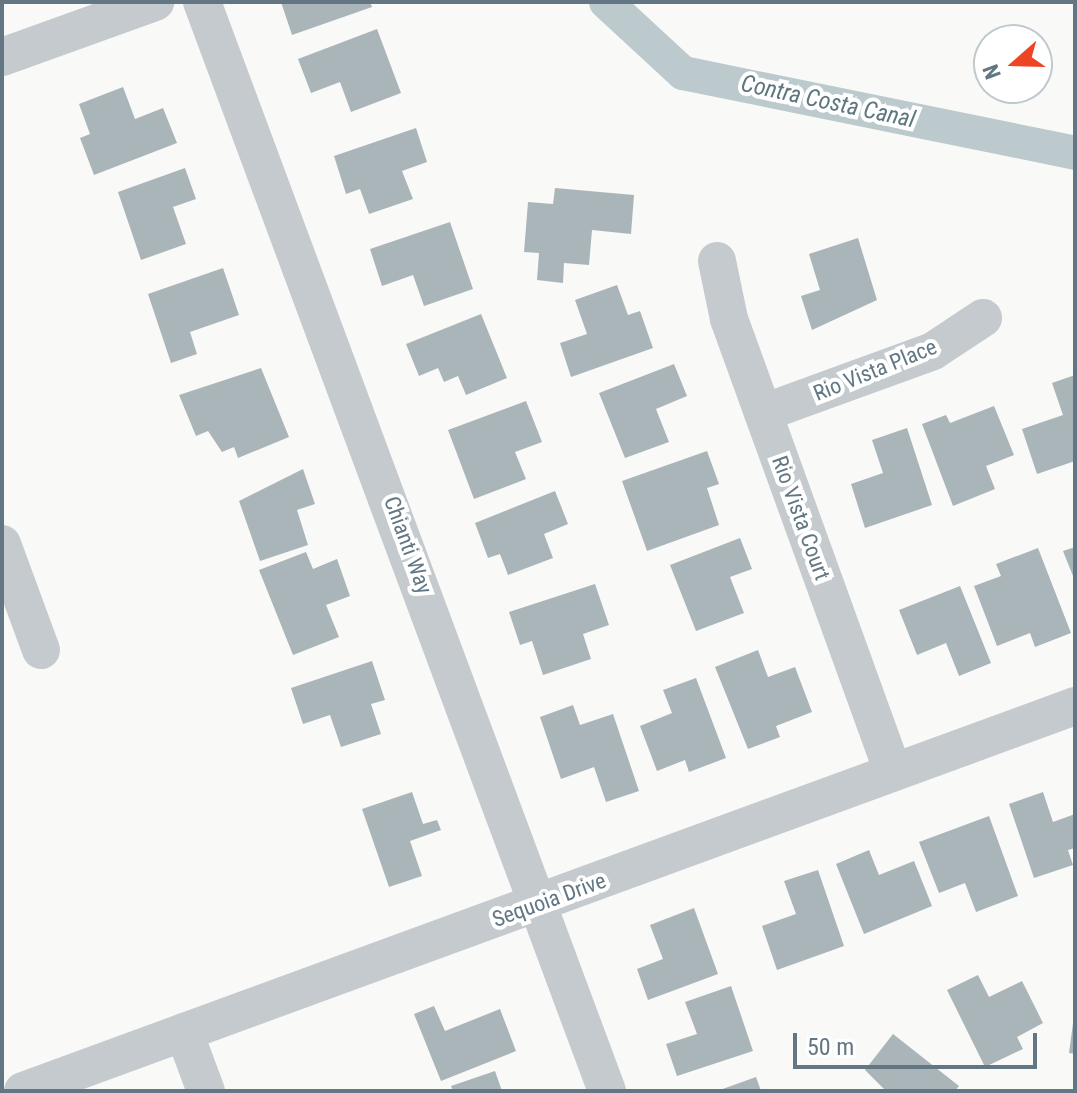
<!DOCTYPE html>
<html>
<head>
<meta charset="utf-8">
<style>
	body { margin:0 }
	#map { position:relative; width:1077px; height:1093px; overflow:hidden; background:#f9f9f7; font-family:"Roboto Condensed",sans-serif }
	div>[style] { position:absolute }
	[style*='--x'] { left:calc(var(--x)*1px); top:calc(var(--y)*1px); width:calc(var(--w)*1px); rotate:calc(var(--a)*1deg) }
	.canal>* { height:34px; margin:-17px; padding:0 17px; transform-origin:17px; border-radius:17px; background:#bccacd }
	.building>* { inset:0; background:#aab5ba }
	.minor>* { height:38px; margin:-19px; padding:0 19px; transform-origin:19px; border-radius:19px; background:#c4cacd }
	span { translate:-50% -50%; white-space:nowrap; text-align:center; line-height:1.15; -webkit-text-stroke:8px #fff; paint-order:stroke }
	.street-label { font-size:22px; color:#627783 }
	.water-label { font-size:24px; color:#5e767d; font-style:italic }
	.frame { position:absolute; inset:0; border:4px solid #627783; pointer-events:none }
	.north { position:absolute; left:973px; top:24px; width:80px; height:80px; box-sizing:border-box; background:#fff; border:2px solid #c0c9cd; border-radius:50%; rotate:250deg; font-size:22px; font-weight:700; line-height:32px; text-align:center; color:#627783 }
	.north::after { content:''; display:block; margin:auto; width:28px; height:36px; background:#ed4523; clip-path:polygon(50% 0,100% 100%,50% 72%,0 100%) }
	.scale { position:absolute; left:793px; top:1033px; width:244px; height:36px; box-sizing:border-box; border:4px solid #627783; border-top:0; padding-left:10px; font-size:24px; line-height:28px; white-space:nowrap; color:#627783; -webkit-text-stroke:6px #fff; paint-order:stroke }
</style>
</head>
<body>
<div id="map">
	<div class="canal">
		<i style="--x:606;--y:2;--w:105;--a:42.7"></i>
		<i style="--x:683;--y:73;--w:400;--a:11.5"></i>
	</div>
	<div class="building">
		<i style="clip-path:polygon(281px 2px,370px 2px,372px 7px,292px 35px)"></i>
		<i style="clip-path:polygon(377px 29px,401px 93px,351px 112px,340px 82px,311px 93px,298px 59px)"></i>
		<i style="clip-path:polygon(123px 87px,135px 119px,163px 108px,177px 143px,94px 175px,80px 138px,90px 134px,79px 104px)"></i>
		<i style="clip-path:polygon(416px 128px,427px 162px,402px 171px,413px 199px,369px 214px,360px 189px,346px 194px,334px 156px)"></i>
		<i style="clip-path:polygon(185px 168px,196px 199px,173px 207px,186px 244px,141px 260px,118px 192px)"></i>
		<i style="clip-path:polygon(555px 188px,634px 195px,631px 234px,592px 230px,589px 265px,564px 263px,563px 283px,537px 280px,539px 253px,524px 252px,528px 202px,553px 204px)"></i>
		<i style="clip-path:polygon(450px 222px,473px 289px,424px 306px,413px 275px,382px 286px,370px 249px)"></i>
		<i style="clip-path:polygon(858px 238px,877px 300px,812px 330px,801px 296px,820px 290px,809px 254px)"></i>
		<i style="clip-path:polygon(223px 268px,239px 315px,190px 332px,197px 354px,171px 363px,148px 294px)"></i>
		<i style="clip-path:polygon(617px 285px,628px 315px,640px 311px,653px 348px,571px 377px,560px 343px,587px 334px,575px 300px)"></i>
		<i style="clip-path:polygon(481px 314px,507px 378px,466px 395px,458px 376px,444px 382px,438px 368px,419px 376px,406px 344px)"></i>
		<i style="clip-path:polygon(674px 364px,687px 396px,656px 409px,669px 442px,625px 458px,599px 393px)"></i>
		<i style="clip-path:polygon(261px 368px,289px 437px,238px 458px,234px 447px,222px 452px,208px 431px,196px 436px,179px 395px)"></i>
		<i style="clip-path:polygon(1075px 375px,1075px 461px,1037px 474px,1022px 429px,1063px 415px,1052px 383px)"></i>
		<i style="clip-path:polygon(526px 401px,542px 442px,515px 452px,526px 479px,474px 499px,448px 430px)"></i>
		<i style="clip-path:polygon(994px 406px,1014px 455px,986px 466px,995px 489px,953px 506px,922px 424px,946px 415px,950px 423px)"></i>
		<i style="clip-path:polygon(907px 428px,932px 505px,865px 528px,851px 484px,883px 473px,872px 440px)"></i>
		<i style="clip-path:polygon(707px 451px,719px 484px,707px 488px,719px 525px,647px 551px,622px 481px)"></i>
		<i style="clip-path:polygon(303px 469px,315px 504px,297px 510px,308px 545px,260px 561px,239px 501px)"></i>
		<i style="clip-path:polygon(555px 491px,568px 524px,544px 534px,553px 558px,508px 575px,500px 554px,488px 558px,475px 523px)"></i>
		<i style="clip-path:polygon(740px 538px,752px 569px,730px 577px,744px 613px,696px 631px,670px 565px)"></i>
		<i style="clip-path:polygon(1075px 547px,1075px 581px,1063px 551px)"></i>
		<i style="clip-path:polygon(1038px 548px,1071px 633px,1035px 647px,1030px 633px,997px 646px,974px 586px,1001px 576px,996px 564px)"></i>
		<i style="clip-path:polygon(306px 552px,313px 569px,337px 559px,350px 596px,326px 605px,339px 637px,293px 655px,259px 570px)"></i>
		<i style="clip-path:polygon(595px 584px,609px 625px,583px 634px,591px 659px,543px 675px,532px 641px,520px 645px,509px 612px)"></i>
		<i style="clip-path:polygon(960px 586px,991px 663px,959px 676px,946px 643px,917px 655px,899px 610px)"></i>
		<i style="clip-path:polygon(758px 650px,768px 677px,795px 667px,812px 712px,776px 726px,780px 737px,748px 749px,715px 667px)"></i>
		<i style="clip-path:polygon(372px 661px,385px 700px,371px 704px,381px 734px,341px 747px,330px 715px,303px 724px,291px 688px)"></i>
		<i style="clip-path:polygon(696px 678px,726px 758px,689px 772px,685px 760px,657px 771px,640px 726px,672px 713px,663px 690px)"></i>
		<i style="clip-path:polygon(573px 705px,580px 725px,613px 714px,639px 791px,606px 802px,594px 767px,561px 779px,540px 717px)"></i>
		<i style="clip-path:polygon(412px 792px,423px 824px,437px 820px,441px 830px,410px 841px,422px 876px,389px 887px,362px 809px)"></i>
		<i style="clip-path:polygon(1043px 792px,1053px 822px,1075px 814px,1075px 848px,1068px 850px,1073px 865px,1034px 878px,1009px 804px)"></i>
		<i style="clip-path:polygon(989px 816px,1018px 896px,976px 912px,965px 883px,939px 893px,919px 842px)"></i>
		<i style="clip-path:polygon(869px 850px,879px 875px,914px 861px,932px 906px,864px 934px,836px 864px)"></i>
		<i style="clip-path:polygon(818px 870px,844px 946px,777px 970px,762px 926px,796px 914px,784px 881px)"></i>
		<i style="clip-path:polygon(694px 908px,718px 974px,648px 1000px,637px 969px,663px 959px,650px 925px)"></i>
		<i style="clip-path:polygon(978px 975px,989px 997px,1022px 981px,1043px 1023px,1017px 1037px,1023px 1049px,985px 1067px,947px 990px)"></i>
		<i style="clip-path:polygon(731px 986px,753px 1051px,677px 1076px,666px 1044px,697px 1034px,685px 1002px)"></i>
		<i style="clip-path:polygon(434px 1006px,445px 1031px,500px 1009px,516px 1051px,441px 1081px,414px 1014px)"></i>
		<i style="clip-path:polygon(1073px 1023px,1075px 1024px,1075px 1054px,1069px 1053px)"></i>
		<i style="clip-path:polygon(893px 1034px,959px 1086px,955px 1091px,886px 1091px,865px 1070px)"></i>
		<i style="clip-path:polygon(495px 1071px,502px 1091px,453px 1091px,451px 1086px)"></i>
		<i style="clip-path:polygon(756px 1077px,761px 1091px,717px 1091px)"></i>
	</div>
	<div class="minor">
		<i style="--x:202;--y:2;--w:1162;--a:69.6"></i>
		<i style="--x:2;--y:57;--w:163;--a:-19.8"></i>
		<i style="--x:717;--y:261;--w:59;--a:78.3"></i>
		<i style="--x:729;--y:319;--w:482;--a:70.1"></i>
		<i style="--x:763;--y:413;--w:181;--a:-20"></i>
		<i style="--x:933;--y:351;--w:60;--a:-33.4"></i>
		<i style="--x:2;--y:544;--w:113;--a:69.8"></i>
		<i style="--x:184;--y:1032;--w:63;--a:69.6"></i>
		<i style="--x:23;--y:1091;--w:1120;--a:-20.1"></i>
	</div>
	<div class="street-label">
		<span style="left:875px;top:370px;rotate:-22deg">Rio Vista Place</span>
		<span style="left:801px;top:518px;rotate:70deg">Rio Vista Court</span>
		<span style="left:408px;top:545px;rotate:70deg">Chianti Way</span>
		<span style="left:549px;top:900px;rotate:-20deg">Sequoia Drive</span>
	</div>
	<div class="water-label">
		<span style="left:828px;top:102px;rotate:12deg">Contra Costa Canal</span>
	</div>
	<div class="frame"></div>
	<div class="north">N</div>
	<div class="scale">50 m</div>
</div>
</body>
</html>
